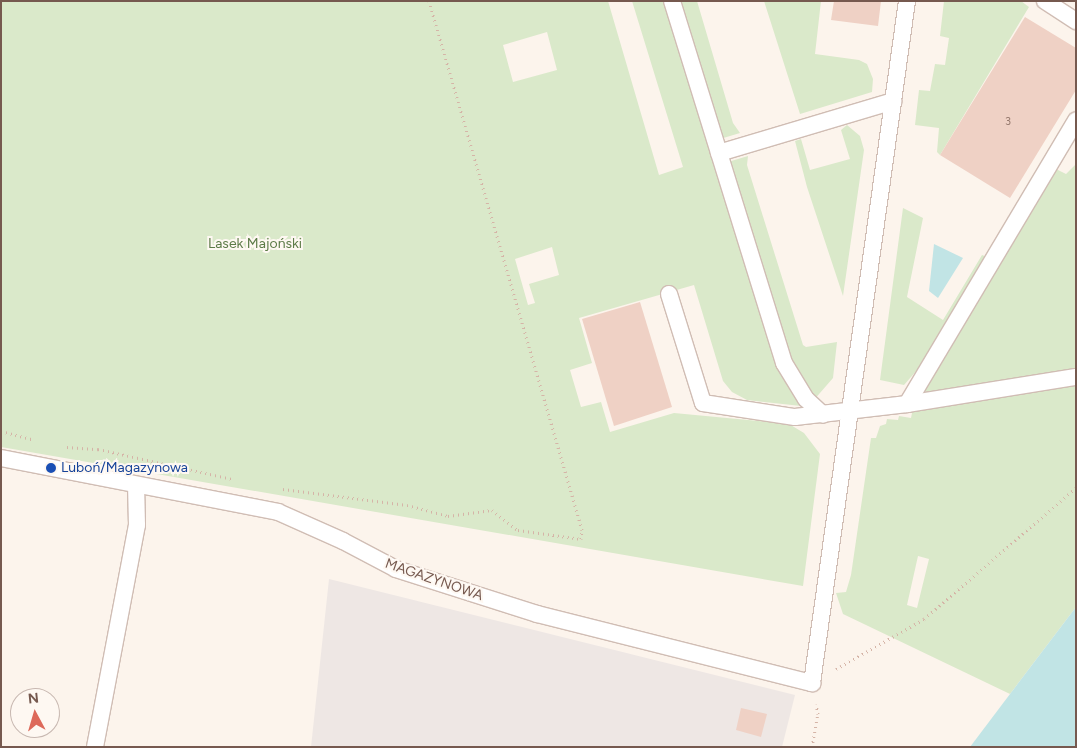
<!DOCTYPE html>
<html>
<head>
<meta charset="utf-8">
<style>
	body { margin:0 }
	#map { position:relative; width:1077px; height:748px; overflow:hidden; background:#fcf4ec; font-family:Figtree,sans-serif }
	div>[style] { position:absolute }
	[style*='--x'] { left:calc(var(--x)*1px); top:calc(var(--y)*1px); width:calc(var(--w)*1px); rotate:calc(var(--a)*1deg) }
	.industrial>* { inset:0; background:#eee7e4 }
	.green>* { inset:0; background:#dae9ca }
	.water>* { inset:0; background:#c1e4e5 }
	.building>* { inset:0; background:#efd1c5 }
	.path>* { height:3px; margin-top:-1.5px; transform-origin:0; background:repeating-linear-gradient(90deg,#d5b4a7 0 1px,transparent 0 5px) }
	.roads { filter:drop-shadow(1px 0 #d0bdb4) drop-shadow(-1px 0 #d0bdb4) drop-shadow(0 1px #d0bdb4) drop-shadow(0 -1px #d0bdb4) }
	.lane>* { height:16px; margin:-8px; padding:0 8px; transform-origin:8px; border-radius:8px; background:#fff }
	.dots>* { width:14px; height:14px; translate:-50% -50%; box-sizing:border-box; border:2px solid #fef8f2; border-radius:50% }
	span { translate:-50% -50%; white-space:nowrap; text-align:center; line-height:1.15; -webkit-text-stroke:4px #fef8f2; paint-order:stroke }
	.number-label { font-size:11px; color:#94776c }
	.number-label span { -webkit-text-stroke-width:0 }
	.park-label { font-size:14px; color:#5d7b48 }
	.transit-label { font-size:14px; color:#164399 }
	.left { translate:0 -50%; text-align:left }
	.street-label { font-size:14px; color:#76594f }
	.frame { position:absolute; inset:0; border:2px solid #76594f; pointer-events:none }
	.north { position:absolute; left:10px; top:688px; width:50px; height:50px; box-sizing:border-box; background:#fef8f2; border:1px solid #c8b8b1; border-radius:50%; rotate:354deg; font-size:14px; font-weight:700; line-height:20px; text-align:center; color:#76594f }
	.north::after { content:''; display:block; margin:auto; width:18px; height:22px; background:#dd695a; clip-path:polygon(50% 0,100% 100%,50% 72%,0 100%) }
</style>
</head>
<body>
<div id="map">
	<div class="industrial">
		<i style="clip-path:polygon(329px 579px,795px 695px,782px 747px,311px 747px)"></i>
	</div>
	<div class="green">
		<i style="clip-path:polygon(evenodd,1px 1px,608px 1px,659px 175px,683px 167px,632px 1px,665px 1px,784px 374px,801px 406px,747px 400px,732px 392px,723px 381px,694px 285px,579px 318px,592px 363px,570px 370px,581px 407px,601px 402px,610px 432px,674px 413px,789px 424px,804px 433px,820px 454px,803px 586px,1px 447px,1px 1px,547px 32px,557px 70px,513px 82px,503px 45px,547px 32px,1px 1px,552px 247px,559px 275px,529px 284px,535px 303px,528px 305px,515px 259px,552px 247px)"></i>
		<i style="clip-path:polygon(678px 1px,697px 1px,733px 123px,740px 133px,720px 139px)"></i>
		<i style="clip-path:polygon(764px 1px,821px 1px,815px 54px,859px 60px,867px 64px,873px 79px,872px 92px,800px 114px)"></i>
		<i style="clip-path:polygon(944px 1px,1021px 1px,1029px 7px,940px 155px,937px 152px,939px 128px,915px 125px,919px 90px,930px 91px,935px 64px,945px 65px,949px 38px,940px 36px)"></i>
		<i style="clip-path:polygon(847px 125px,860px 136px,864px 150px,843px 296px,807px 187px,795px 141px,801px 139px,810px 170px,850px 159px,841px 130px)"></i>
		<i style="clip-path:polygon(748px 156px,747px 165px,803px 345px,806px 347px,837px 342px,833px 378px,813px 401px,788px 356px,728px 162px)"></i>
		<i style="clip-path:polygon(1076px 164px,1076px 371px,920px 396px,1056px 169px,1066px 174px)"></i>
		<i style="clip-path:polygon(903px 208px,923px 218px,907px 297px,943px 320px,982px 255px,987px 257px,918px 369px,904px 385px,880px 380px)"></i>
		<i style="clip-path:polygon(evenodd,1076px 383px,1076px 607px,1010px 694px,843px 614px,836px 593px,846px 592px,851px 575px,871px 438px,876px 438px,880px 426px,886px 424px,887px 419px,898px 420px,899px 416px,911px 418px,913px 408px,1076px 383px,918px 556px,929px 559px,917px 608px,907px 605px,918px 556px)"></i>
	</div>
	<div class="water">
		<i style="clip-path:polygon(934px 244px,963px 258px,938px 298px,929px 291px)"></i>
		<i style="clip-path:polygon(1076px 607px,1076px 747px,970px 747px,1010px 694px)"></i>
	</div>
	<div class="building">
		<i style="clip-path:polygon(834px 1px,881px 1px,878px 26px,831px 20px)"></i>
		<i style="clip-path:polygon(1025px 17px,1076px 48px,1076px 90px,1010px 198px,940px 155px)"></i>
		<i style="clip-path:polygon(640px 302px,672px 407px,614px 426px,582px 319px)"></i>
		<i style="clip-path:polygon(741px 708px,767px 714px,761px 737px,736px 730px)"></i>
	</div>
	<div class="path">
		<i style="--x:1;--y:431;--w:34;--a:15"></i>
		<i style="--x:67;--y:447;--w:31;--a:4"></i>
		<i style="--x:98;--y:449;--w:137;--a:12.6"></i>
		<i style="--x:283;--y:489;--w:125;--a:7.4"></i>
		<i style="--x:407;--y:505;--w:42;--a:15"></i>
		<i style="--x:448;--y:516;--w:44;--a:-7.8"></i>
		<i style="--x:492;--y:510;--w:33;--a:38"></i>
		<i style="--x:518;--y:530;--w:64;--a:8.1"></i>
		<i style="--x:581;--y:539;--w:9;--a:-84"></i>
		<i style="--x:582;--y:530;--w:551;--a:-106.13"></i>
		<i style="--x:836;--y:669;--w:101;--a:-29.6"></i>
		<i style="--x:924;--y:619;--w:201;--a:-40.8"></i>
		<i style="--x:812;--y:747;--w:34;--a:-80"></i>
		<i style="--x:818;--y:714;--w:10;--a:-101"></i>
	</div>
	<div class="roads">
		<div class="lane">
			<i style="--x:672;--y:1;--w:379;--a:72.8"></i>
			<i style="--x:784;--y:363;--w:42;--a:58.6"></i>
			<i style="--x:806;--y:399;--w:23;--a:43"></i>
			<i style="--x:1045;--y:1;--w:37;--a:33"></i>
			<i style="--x:719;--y:153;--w:182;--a:-16.6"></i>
			<i style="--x:669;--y:294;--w:114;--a:72.7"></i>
			<i style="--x:703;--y:403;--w:93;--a:8.7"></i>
			<i style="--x:795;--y:417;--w:113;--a:-6.6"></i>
			<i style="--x:907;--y:404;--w:171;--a:-9.1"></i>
			<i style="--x:907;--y:404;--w:330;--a:-59.2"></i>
			<i style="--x:1;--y:458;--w:282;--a:11"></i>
			<i style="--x:278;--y:512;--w:71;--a:24"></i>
			<i style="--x:343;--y:541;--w:60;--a:27.8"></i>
			<i style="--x:396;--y:569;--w:148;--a:17.7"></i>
			<i style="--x:537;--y:614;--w:284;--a:14.1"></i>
			<i style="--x:812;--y:683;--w:689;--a:-82.07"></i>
			<i style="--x:95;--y:747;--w:226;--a:-79.3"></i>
			<i style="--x:137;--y:525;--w:40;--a:-91.4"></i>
		</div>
	</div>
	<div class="dots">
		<i style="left:51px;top:468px;background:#1a4fb4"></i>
	</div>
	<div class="number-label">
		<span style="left:1008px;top:122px">3</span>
	</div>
	<div class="park-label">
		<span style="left:255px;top:244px">Lasek Majoński</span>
	</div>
	<div class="transit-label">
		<span class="left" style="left:61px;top:468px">Luboń/Magazynowa</span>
	</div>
	<div class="street-label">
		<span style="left:434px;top:580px;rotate:19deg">MAGAZYNOWA</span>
	</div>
	<div class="frame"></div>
	<div class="north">N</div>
</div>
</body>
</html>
